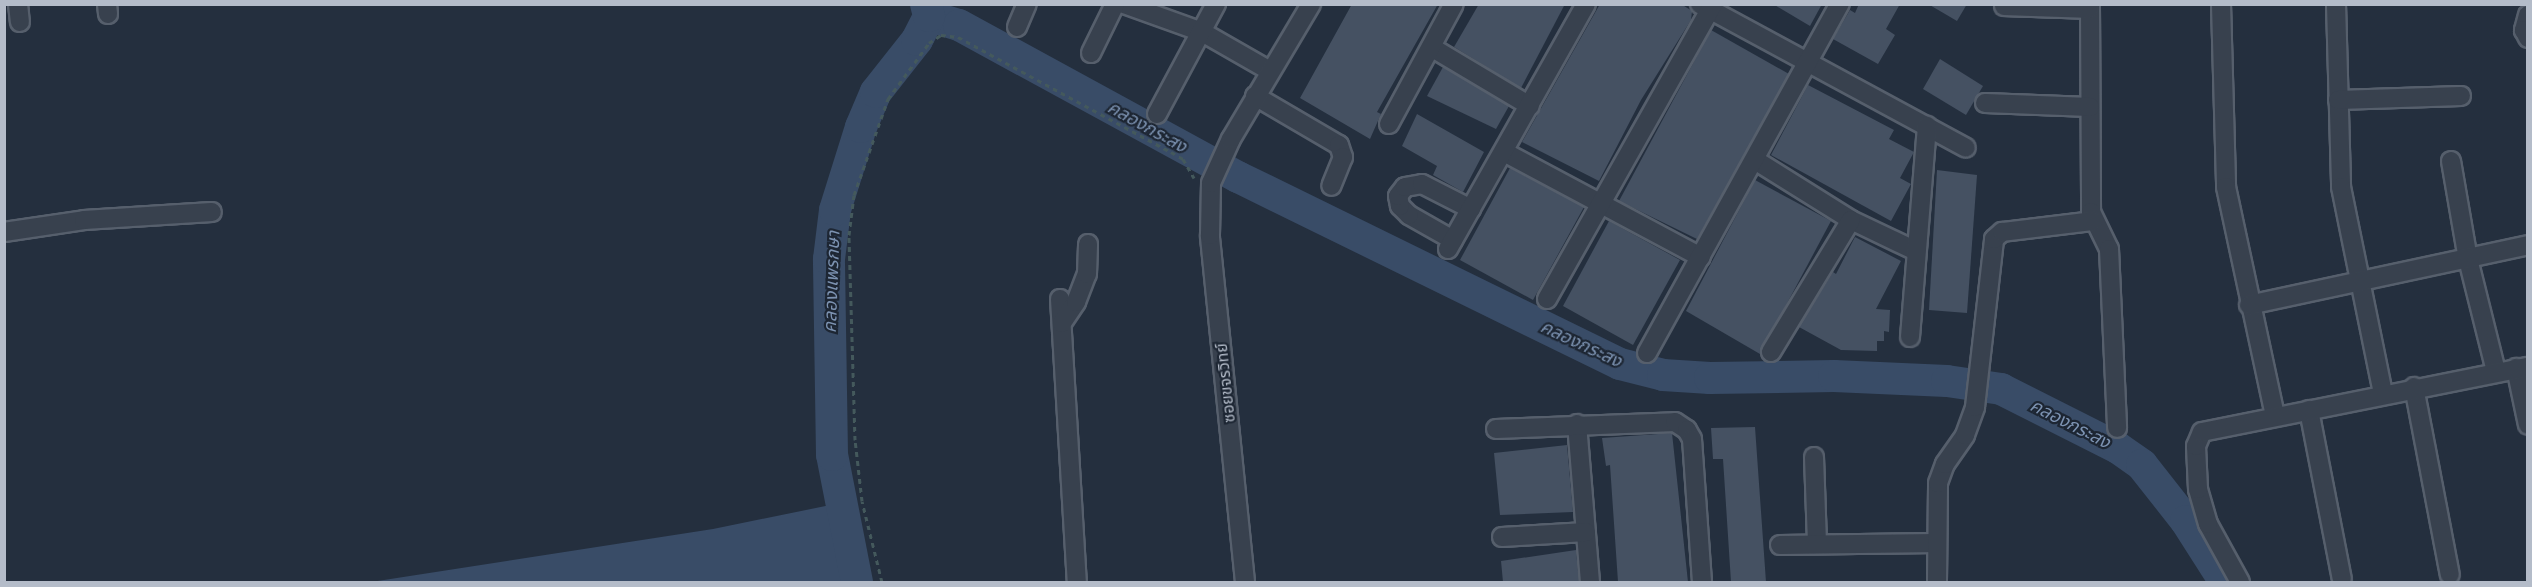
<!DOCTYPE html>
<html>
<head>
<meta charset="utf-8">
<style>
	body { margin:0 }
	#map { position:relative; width:2532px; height:587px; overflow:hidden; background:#242f3e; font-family:"IBM Plex Sans","Noto Sans Thai",sans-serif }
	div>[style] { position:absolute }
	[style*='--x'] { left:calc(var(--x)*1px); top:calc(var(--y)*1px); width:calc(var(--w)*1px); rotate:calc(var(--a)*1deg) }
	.water>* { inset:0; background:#394c67 }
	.river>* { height:32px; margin:-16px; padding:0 16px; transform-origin:16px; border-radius:16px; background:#394c67 }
	.building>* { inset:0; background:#455162 }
	.path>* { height:3px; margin-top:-1.5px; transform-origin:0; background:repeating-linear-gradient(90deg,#44595c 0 4.5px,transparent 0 9px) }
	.roads { filter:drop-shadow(2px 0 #565f6c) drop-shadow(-2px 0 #565f6c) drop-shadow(0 2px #565f6c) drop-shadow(0 -2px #565f6c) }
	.minor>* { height:18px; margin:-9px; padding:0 9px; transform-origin:9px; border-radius:9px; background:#38414e }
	span { translate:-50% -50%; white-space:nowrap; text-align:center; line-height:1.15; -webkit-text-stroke:4.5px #1d2633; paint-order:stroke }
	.street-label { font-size:16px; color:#b4bcc9 }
	.water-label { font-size:18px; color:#7c92b1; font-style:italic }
	.frame { position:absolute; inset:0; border:6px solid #b4bcc9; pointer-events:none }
</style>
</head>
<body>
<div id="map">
	<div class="water">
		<i style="clip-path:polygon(850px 501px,867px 582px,371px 582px,713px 529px)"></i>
	</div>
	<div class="river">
		<i style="--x:929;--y:16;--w:31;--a:17"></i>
		<i style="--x:959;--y:25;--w:318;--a:28.6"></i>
		<i style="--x:1238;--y:177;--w:425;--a:26.1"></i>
		<i style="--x:1620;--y:364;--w:44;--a:14.3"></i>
		<i style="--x:1663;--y:375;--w:47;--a:3.7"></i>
		<i style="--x:1710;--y:378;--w:124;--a:-0.9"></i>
		<i style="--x:1834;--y:376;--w:113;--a:2.5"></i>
		<i style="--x:1947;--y:381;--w:55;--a:8.4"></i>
		<i style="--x:2001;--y:389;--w:131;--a:26.8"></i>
		<i style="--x:2118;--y:448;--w:29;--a:35"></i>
		<i style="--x:2142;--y:465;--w:71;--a:51.8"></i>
		<i style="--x:2186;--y:521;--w:72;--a:57.4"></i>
		<i style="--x:857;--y:582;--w:129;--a:-101.1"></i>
		<i style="--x:832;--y:455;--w:196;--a:-90.9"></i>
		<i style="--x:829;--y:259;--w:49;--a:-83"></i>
		<i style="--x:835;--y:210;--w:87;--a:-72.6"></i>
		<i style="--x:861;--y:127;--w:38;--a:-67"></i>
		<i style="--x:876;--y:92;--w:66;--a:-51.7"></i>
		<i style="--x:917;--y:40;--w:27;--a:-63"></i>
		<i style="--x:929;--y:16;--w:12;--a:-104"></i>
	</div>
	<div class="building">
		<i style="clip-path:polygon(1352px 4px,1438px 4px,1377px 112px,1381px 114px,1370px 139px,1300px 98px)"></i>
		<i style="clip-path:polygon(1479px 4px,1565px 4px,1521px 88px,1454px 47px)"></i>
		<i style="clip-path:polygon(1600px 4px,1681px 4px,1692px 11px,1691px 20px,1641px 100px,1599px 181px,1522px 142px)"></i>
		<i style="clip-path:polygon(1773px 4px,1822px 4px,1810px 26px)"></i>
		<i style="clip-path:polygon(1859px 4px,1900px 4px,1886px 29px,1895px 35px,1878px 64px,1833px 39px,1850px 10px,1855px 13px)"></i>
		<i style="clip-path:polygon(1928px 4px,1967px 4px,1957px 21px)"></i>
		<i style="clip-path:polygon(1711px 30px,1789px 74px,1697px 239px,1619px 201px)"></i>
		<i style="clip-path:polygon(1940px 59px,1983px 86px,1966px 115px,1923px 89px)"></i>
		<i style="clip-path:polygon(1443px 67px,1509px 106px,1496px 129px,1427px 96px)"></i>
		<i style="clip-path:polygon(1808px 85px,1894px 130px,1889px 139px,1914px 152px,1900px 178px,1911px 184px,1891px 221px,1771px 155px)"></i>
		<i style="clip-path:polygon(1417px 114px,1484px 152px,1463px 192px,1433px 175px,1437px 166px,1402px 146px)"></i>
		<i style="clip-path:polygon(1510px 168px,1584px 207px,1533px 300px,1460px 260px)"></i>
		<i style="clip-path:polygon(1937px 170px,1977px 175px,1967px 313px,1929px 310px)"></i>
		<i style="clip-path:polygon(1755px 180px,1831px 221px,1760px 354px,1686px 311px)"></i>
		<i style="clip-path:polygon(1609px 221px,1680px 260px,1633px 345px,1563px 306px)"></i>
		<i style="clip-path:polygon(1855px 237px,1901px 261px,1876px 309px,1890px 310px,1889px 332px,1884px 331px,1884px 341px,1877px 341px,1877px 351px,1841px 350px,1799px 327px,1833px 272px,1836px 274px)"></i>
		<i style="clip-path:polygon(1755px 427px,1766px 582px,1731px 582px,1723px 459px,1713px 459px,1711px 428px)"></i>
		<i style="clip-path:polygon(1672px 433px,1688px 582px,1618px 582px,1610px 465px,1606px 466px,1602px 438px)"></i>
		<i style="clip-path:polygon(1567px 445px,1573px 512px,1500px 515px,1494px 453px)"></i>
		<i style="clip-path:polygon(1576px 550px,1579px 582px,1503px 582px,1501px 561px)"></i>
	</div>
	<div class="path">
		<i style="--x:882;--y:582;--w:83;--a:-103.9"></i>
		<i style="--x:862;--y:501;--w:61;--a:-96.5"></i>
		<i style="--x:855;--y:440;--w:205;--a:-91.7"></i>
		<i style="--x:849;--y:235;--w:40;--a:-82.9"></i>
		<i style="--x:854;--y:195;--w:102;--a:-70.5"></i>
		<i style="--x:888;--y:99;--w:69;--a:-53.8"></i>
		<i style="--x:929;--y:43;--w:14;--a:-34"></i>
		<i style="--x:941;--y:35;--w:17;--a:7"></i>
		<i style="--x:958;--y:37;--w:242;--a:28.4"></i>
		<i style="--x:1171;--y:152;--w:14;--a:30"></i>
		<i style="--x:1183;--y:159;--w:22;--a:60"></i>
	</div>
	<div class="roads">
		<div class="minor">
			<i style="--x:18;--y:4;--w:18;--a:84"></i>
			<i style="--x:107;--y:4;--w:10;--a:84"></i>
			<i style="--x:1124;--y:4;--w:83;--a:19.7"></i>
			<i style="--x:1202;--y:32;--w:78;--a:29.8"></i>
			<i style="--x:1700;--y:4;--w:302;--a:28.4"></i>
			<i style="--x:2090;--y:4;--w:208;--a:89.7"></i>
			<i style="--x:2091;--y:212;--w:41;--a:64.1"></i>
			<i style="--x:2109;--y:249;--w:179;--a:87.4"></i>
			<i style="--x:2221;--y:4;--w:183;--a:88.4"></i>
			<i style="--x:2226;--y:187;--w:234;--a:77.9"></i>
			<i style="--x:2336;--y:4;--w:183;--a:88.4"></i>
			<i style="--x:2341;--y:187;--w:211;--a:78.5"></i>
			<i style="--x:2004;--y:6;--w:86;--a:2"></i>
			<i style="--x:2528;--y:15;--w:16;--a:105"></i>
			<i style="--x:2524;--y:30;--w:9;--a:63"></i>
			<i style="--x:1017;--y:27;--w:25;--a:-67"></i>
			<i style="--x:1431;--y:47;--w:115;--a:30.8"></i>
			<i style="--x:1091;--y:53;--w:55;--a:-63.9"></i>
			<i style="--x:1255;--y:96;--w:97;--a:30.3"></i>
			<i style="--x:1339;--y:145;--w:13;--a:72"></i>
			<i style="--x:1343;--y:157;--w:31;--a:112"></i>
			<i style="--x:2338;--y:100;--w:123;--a:-1.9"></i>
			<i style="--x:1985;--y:103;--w:105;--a:2.2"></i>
			<i style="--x:1157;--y:114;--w:125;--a:-61.8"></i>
			<i style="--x:1389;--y:124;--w:136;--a:-61.6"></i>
			<i style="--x:1504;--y:152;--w:223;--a:28.1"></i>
			<i style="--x:1755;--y:160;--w:113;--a:32"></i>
			<i style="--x:1851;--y:220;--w:70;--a:25.5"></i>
			<i style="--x:2451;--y:161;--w:99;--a:80.2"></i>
			<i style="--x:2468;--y:259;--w:115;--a:76"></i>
			<i style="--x:4;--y:232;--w:81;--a:-8.5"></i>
			<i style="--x:84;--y:220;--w:128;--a:-3.6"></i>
			<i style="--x:1453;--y:240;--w:51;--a:-150.4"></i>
			<i style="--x:1409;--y:215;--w:13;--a:-135"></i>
			<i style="--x:1400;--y:206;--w:10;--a:-101"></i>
			<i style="--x:1398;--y:196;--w:11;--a:-52"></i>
			<i style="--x:1405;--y:187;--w:17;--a:-10"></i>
			<i style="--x:1422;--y:184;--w:55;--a:27"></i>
			<i style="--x:1448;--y:249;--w:281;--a:-60.6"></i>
			<i style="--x:1060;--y:299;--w:284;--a:86.6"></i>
			<i style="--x:1547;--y:299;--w:338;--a:-60.6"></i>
			<i style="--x:2249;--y:305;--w:285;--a:-12.1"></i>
			<i style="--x:1062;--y:323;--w:25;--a:-56"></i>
			<i style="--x:1076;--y:302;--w:30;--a:-69"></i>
			<i style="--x:1087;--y:274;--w:30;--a:-88"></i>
			<i style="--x:1910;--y:337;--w:212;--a:-85.4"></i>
			<i style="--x:1771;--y:352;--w:154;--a:-58.8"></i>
			<i style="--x:1647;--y:353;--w:399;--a:-61.1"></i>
			<i style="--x:2516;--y:368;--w:58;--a:78.1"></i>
			<i style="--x:2414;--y:387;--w:191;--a:79.2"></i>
			<i style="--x:2309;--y:410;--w:172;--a:79"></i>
			<i style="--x:1577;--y:424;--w:159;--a:85.3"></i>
			<i style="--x:1496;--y:429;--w:179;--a:-2.2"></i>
			<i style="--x:1675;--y:422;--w:14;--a:34"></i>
			<i style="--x:1687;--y:430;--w:10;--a:61"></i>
			<i style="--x:1692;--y:439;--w:143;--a:86"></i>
			<i style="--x:1814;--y:457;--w:87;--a:88"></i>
			<i style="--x:1502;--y:537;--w:84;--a:-3.4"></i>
			<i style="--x:1780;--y:545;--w:157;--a:-0.7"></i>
			<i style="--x:1245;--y:582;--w:349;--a:-95.8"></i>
			<i style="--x:1210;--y:235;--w:52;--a:-88.9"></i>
			<i style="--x:1211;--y:183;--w:48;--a:-65.6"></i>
			<i style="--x:1231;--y:139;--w:157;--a:-59.3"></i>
			<i style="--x:1937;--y:582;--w:99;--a:-89.4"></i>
			<i style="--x:1938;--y:483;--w:20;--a:-70"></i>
			<i style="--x:1945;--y:464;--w:35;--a:-55"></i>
			<i style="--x:1965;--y:435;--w:30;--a:-70"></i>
			<i style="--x:1975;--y:407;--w:169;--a:-83.5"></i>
			<i style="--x:1994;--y:239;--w:11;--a:-41"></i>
			<i style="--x:2002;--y:232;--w:92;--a:-6.9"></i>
			<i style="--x:2240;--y:582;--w:66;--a:-118.9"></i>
			<i style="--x:2208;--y:524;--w:36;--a:-106"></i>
			<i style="--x:2198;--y:489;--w:43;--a:-92.7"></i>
			<i style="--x:2196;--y:446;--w:15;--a:-67"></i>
			<i style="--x:2202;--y:432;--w:332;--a:-11.3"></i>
		</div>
	</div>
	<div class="street-label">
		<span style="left:1225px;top:383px;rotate:-96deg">ซอยขจรวิทย์</span>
	</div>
	<div class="water-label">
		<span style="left:1147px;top:127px;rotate:29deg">คลองกระสง</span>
		<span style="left:832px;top:282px;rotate:-88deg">คลองแพรกษา</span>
		<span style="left:1581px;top:344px;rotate:25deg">คลองกระสง</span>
		<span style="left:2070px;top:424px;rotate:27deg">คลองกระสง</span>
	</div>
	<div class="frame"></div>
</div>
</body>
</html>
